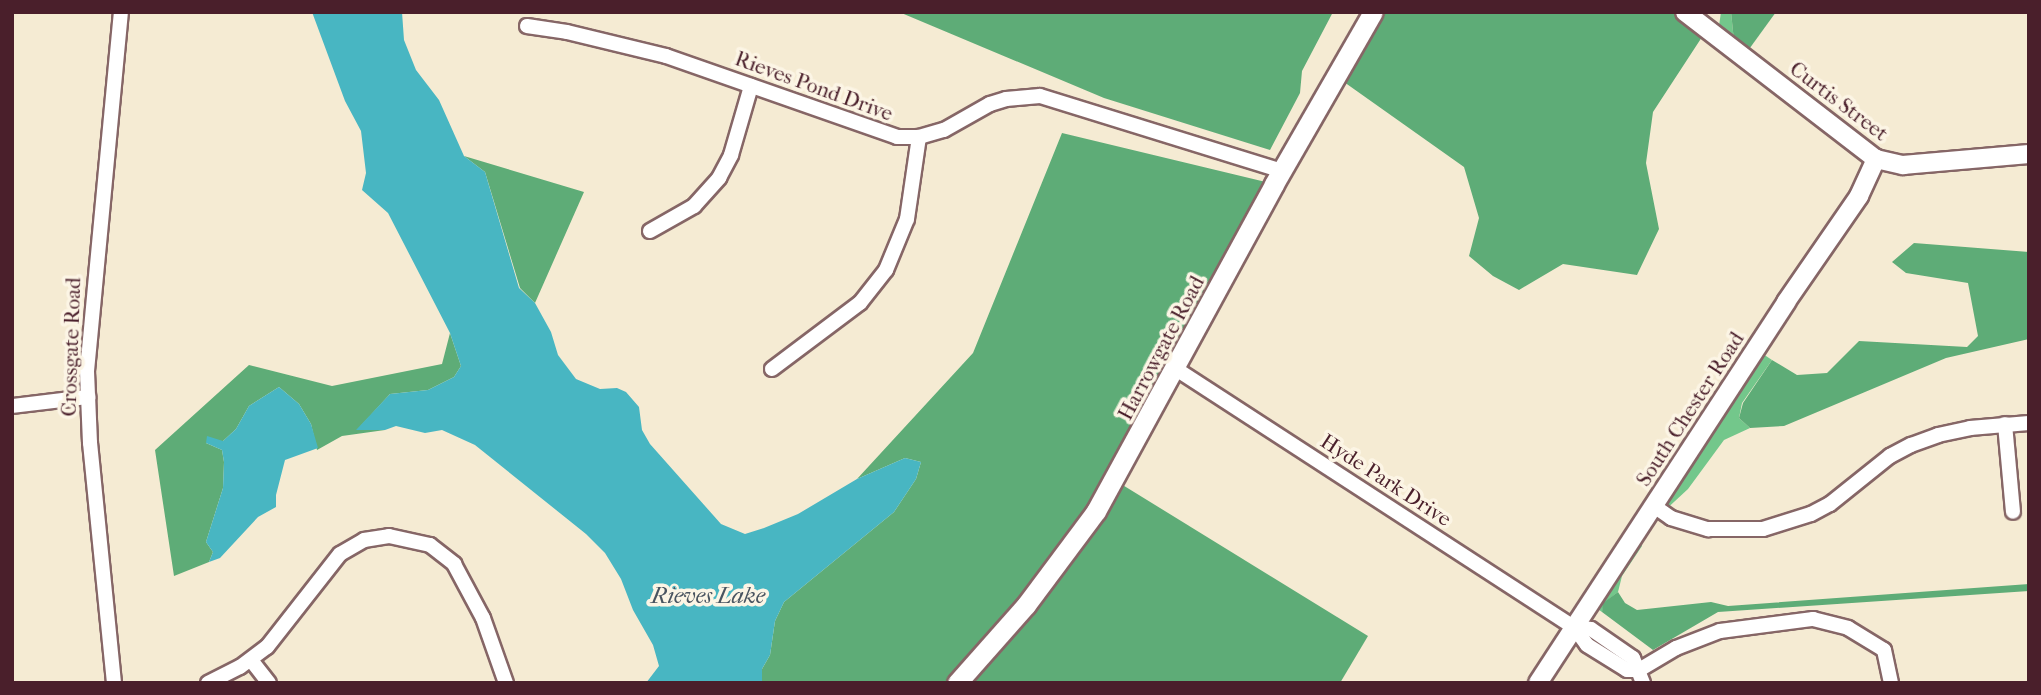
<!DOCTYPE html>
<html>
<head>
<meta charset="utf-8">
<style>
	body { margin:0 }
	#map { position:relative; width:2041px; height:695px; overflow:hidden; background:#f5ebd3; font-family:"IM FELL French Canon",serif }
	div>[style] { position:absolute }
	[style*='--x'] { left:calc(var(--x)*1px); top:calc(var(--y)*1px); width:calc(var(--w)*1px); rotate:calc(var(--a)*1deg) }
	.green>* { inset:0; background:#73c78b }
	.forest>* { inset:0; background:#5eac77 }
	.water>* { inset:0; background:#48b6c2 }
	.roads { filter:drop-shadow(2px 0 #866666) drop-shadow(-2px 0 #866666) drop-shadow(0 2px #866666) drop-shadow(0 -2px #866666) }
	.minor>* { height:14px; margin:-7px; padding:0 7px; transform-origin:7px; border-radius:7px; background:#fff }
	.tertiary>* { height:18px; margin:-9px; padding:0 9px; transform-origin:9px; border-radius:9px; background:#fff }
	.secondary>* { height:19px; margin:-9.5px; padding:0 9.5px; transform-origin:9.5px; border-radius:9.5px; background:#fff }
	span { translate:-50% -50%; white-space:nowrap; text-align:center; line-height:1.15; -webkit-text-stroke:7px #fcf5e5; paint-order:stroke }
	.street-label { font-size:21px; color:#4a1f2b }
	.water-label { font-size:23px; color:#495460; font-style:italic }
	.frame { position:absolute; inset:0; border:14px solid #4a1f2b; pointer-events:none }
</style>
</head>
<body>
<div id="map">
	<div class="green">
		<i style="clip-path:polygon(1721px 12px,1731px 12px,1734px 41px,1719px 26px)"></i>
		<i style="clip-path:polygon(1760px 352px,1772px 360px,1742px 403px,1739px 418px,1750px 428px,1724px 440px,1688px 489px,1661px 514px,1654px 514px)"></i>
		<i style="clip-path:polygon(1640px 538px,1642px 546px,1622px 576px,1618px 592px,1604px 603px,1602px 612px,1595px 607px)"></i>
	</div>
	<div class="forest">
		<i style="clip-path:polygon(899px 12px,1333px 12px,1302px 71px,1300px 93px,1270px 150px,1104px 98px)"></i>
		<i style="clip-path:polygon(1384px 12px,1672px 12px,1702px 37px,1653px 112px,1646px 163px,1659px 229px,1637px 275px,1563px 264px,1519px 290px,1493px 276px,1469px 256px,1479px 218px,1464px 167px,1344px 82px)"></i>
		<i style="clip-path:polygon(1731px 12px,1776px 12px,1747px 52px,1734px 41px)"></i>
		<i style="clip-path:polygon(1062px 133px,1274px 184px,1124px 462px,957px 683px,762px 683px,762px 669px,770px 655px,775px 621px,784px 602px,894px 512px,916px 479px,921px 462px,905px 458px,857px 479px,973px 353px)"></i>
		<i style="clip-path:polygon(464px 156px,584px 192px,535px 303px,520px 288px,485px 172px)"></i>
		<i style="clip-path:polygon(1914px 243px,2029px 252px,2029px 339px,1946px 358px,1784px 426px,1750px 428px,1739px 418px,1743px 403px,1772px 360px,1797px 375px,1827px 373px,1859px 341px,1967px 347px,1978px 336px,1968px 283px,1906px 273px,1892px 262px)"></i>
		<i style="clip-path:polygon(450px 333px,461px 366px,454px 377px,428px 390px,390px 394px,357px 430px,385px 430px,342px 436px,317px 450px,311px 424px,299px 404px,279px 387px,249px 406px,236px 429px,223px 441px,206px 443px,222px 450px,224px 462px,223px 488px,206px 542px,213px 552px,209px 562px,174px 576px,155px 450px,249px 365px,332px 386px,442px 364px)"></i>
		<i style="clip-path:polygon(1121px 484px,1368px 636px,1340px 683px,963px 683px)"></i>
		<i style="clip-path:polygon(2029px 584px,2029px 591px,1718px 612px,1653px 650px,1602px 612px,1603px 603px,1618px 592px,1625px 603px,1637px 610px,1711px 602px,1728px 606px)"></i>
	</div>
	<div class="water">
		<i style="clip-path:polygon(312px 12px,402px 12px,404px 40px,416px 70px,439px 100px,464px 156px,485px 172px,519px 288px,535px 303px,551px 332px,558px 355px,576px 379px,600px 389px,617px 388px,626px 392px,639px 407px,642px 430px,650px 444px,721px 524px,745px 534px,764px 528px,798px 514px,857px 479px,905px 458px,921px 462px,916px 479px,894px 512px,784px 602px,775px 621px,770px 655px,762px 669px,762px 683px,646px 683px,659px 666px,653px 645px,633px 610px,621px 579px,605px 553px,586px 534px,475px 445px,442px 430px,425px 433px,396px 426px,385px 430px,356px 430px,390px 394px,428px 390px,454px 377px,461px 366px,450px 333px,388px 213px,362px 190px,366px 173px,361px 131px,345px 101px)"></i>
		<i style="clip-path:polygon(279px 387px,299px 404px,311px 424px,318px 448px,285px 460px,276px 495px,276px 507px,258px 517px,220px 558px,209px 562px,213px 552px,206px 542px,223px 488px,224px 462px,222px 450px,206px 443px,207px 436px,223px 441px,236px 429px,249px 406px)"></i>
	</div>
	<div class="roads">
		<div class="minor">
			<i style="--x:527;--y:26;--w:40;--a:8.5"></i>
			<i style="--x:567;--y:32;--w:102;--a:13.6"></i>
			<i style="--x:666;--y:56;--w:245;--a:19.3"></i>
			<i style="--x:897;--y:137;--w:22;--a:0"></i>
			<i style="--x:919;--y:137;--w:26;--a:-16"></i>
			<i style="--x:944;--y:130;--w:53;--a:-29.5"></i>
			<i style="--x:990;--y:104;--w:17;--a:-17"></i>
			<i style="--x:1006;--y:99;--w:34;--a:-5"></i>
			<i style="--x:1040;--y:96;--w:253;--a:17.2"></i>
			<i style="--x:650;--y:231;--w:51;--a:-29.6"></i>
			<i style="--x:694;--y:206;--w:38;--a:-48"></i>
			<i style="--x:719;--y:178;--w:26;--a:-62"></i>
			<i style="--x:731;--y:155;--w:72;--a:-73.8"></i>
			<i style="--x:772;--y:369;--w:110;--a:-36.9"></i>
			<i style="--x:860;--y:303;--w:42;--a:-51.8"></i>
			<i style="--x:886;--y:270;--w:55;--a:-67.6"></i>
			<i style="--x:907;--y:219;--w:83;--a:-81.7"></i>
			<i style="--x:1176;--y:369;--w:474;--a:33"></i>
			<i style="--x:1574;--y:627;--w:22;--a:54"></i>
			<i style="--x:1587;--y:645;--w:47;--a:32"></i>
			<i style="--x:1627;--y:670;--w:12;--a:0"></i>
			<i style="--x:1639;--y:670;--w:43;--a:-30.7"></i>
			<i style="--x:1676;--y:648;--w:47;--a:-21.1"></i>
			<i style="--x:1720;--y:631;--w:94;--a:-7.4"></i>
			<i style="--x:1813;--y:619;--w:36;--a:14"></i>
			<i style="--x:1848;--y:628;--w:42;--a:31.4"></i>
			<i style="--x:1884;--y:650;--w:34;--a:78"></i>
			<i style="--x:12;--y:406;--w:77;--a:-6.8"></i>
			<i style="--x:2005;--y:424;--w:88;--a:84.8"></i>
			<i style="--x:1654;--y:506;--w:21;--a:35"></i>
			<i style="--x:1671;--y:518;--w:39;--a:17"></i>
			<i style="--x:1708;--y:529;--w:55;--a:0"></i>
			<i style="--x:1763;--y:529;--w:50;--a:-17.4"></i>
			<i style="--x:1811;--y:514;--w:21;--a:-28"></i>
			<i style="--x:1830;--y:504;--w:77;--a:-38.7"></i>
			<i style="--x:1890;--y:456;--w:24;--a:-28"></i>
			<i style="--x:1911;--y:445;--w:29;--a:-20"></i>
			<i style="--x:1938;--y:435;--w:33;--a:-12"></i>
			<i style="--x:1970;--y:428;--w:59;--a:-4.8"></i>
			<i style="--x:1574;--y:627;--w:17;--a:7"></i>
			<i style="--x:1591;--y:629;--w:51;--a:34.6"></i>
			<i style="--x:1633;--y:658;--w:27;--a:68"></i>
			<i style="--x:251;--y:660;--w:29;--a:52"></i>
			<i style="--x:114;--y:683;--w:241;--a:-95.7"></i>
			<i style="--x:90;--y:443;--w:72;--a:-92.4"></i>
			<i style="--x:87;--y:371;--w:361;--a:-84.6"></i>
			<i style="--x:208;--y:683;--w:36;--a:-27"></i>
			<i style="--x:240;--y:667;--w:34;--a:-37"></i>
			<i style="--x:267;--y:647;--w:118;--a:-51.9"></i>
			<i style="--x:340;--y:554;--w:28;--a:-30"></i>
			<i style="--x:364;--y:540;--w:25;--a:-9"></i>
			<i style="--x:389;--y:536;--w:42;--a:12.4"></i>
			<i style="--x:430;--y:545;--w:31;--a:38"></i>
			<i style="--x:454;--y:564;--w:61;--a:61.8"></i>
			<i style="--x:483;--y:618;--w:69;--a:70.5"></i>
		</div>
		<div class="tertiary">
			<i style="--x:1685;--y:12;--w:241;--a:37.6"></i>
			<i style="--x:1876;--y:159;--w:28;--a:13"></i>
			<i style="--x:1903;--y:165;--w:126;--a:-5"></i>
			<i style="--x:1538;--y:683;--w:455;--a:-56.9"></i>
			<i style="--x:1786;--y:302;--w:129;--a:-55.4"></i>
			<i style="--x:1859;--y:196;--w:41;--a:-65.3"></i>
		</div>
		<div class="secondary">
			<i style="--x:957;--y:683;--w:104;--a:-48.5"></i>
			<i style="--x:1026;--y:605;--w:117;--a:-53.3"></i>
			<i style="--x:1096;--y:511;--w:372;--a:-61.4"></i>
			<i style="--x:1274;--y:184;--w:198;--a:-60.1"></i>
		</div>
	</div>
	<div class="street-label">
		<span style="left:814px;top:86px;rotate:20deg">Rieves Pond Drive</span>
		<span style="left:1839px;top:101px;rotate:37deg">Curtis Street</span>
		<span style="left:71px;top:347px;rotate:-88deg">Crossgate Road</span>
		<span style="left:1161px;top:348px;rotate:-62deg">Harrowgate Road</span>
		<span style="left:1690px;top:409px;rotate:-57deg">South Chester Road</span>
		<span style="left:1386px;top:480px;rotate:33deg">Hyde Park Drive</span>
	</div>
	<div class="water-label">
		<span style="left:708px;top:596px">Rieves Lake</span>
	</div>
	<div class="frame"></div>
</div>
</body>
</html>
